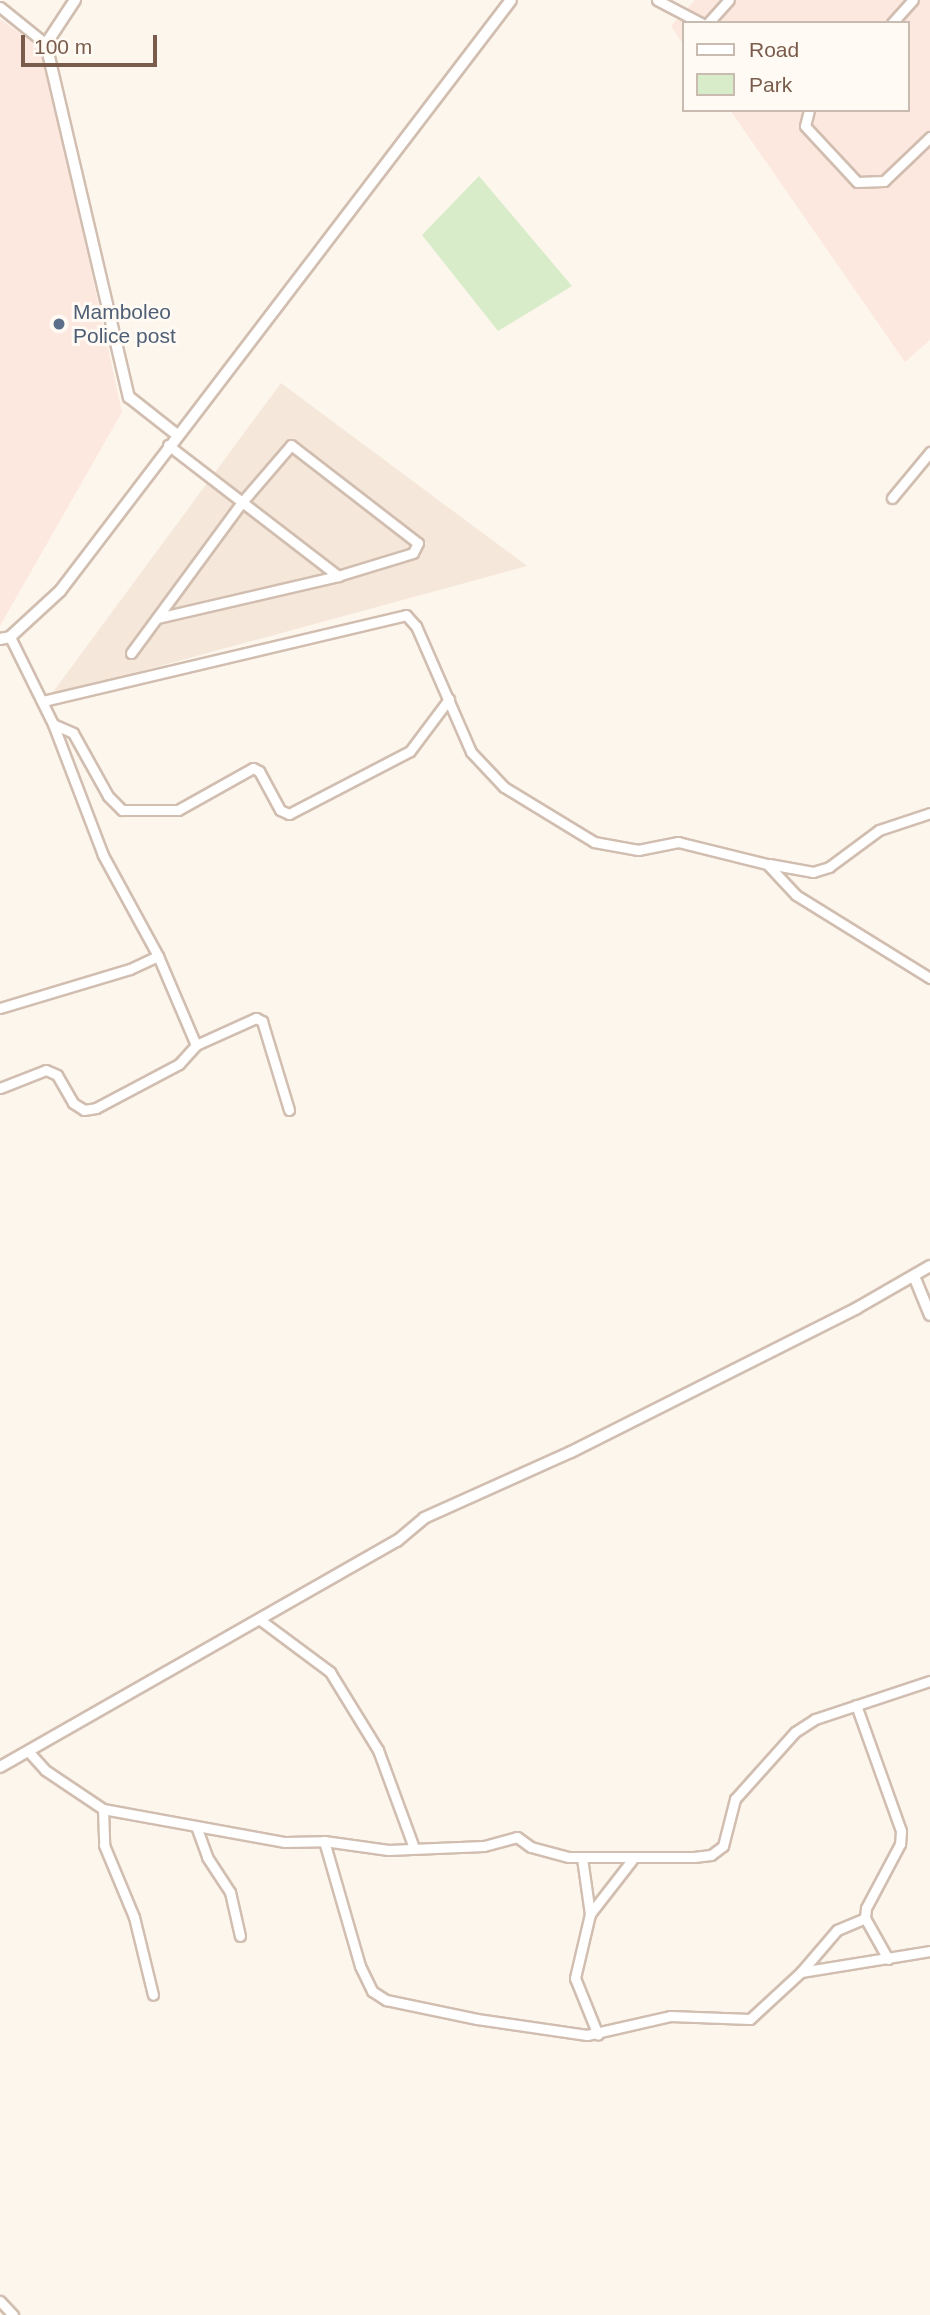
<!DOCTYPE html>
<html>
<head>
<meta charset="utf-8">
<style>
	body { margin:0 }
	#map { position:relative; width:930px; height:2315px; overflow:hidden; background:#fdf6ec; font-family:Arial,sans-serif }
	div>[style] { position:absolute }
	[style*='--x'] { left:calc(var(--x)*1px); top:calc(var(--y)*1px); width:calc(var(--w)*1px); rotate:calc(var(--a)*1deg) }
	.residential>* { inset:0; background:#f5e8da }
	.commercial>* { inset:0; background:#fde8e0 }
	.green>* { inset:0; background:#d8ecc9 }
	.roads { filter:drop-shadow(2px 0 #d1beb0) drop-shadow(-2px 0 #d1beb0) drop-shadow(0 2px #d1beb0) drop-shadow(0 -2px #d1beb0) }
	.minor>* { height:9px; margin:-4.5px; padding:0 4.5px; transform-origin:4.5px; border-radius:4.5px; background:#fff }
	.tertiary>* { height:10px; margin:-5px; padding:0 5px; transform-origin:5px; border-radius:5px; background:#fff }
	.dots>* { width:19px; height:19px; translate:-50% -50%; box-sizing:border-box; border:4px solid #fffaf3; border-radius:50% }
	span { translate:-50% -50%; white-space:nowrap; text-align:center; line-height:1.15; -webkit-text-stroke:6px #fffaf3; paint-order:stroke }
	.service-label { font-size:21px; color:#4e5e75 }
	.left { translate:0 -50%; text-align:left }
	.legend { position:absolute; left:682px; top:21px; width:228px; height:91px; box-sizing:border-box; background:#fffaf3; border:2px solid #cabbb1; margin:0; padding:9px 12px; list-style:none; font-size:21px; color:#7a5c4d }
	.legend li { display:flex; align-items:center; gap:14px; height:35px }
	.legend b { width:35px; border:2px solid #cabbb1 }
	.scale { position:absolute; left:21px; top:35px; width:136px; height:32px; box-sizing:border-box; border:4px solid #7a5c4d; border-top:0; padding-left:9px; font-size:21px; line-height:24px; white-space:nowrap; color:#7a5c4d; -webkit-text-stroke:5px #fffaf3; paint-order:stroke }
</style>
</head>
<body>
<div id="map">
	<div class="residential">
		<i style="clip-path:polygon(281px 383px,527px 566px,50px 696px)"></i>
	</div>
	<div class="commercial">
		<i style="clip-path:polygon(695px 0,930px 0,930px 340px,905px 362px,730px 110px,907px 110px,907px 23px,683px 23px,683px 44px,671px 26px)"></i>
		<i style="clip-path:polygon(0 19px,43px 50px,122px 412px,0 626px)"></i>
	</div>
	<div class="green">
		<i style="clip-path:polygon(479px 176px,572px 286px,498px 331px,422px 235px)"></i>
	</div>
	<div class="roads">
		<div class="minor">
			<i style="--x:657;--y:0;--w:50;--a:27.6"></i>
			<i style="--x:0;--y:7;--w:59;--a:38.8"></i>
			<i style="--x:708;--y:23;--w:31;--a:-48"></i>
			<i style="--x:892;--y:23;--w:31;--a:-48"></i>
			<i style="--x:809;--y:110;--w:16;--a:104"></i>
			<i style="--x:805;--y:126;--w:76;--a:47.1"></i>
			<i style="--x:857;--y:182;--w:27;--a:-2"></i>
			<i style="--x:884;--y:181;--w:64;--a:-43.7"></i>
			<i style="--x:168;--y:445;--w:215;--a:37.6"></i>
			<i style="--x:892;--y:498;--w:60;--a:-50.4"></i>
			<i style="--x:131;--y:653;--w:187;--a:-53.7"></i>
			<i style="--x:242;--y:502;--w:75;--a:-49.3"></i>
			<i style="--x:291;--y:445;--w:160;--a:37.7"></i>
			<i style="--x:418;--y:543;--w:11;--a:117"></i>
			<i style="--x:413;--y:553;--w:78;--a:163"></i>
			<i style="--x:338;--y:576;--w:186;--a:166.9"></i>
			<i style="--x:43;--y:701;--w:373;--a:-13.3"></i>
			<i style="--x:406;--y:615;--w:15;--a:48"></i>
			<i style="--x:416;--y:626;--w:137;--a:66.4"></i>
			<i style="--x:471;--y:752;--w:48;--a:46.7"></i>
			<i style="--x:504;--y:787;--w:105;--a:31.4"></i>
			<i style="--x:594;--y:842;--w:45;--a:10.3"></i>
			<i style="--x:638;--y:850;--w:41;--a:-11.3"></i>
			<i style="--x:678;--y:842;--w:92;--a:13.9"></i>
			<i style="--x:767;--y:864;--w:42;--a:46.9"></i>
			<i style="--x:796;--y:895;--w:158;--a:31.8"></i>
			<i style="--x:53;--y:724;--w:22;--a:24"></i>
			<i style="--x:73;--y:733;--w:72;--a:60.9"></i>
			<i style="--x:108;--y:796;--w:20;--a:45"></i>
			<i style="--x:122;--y:810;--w:56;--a:0"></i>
			<i style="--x:178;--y:810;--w:86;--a:-29.2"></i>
			<i style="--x:253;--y:768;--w:7;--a:27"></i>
			<i style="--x:259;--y:771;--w:44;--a:61.7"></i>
			<i style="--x:280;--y:810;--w:10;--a:24"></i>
			<i style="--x:289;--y:814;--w:136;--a:-27.5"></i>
			<i style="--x:410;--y:751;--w:65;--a:-53.1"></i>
			<i style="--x:769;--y:864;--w:45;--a:10.3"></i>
			<i style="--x:813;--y:872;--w:17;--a:-17"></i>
			<i style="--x:829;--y:867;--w:62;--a:-36.5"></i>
			<i style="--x:879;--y:830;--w:54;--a:-18.4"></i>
			<i style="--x:158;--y:956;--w:97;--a:66.9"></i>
			<i style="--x:0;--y:1008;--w:136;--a:-16.7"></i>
			<i style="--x:130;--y:969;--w:31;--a:-25"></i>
			<i style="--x:158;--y:956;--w:115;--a:-118.6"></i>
			<i style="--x:103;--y:855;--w:140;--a:-110.9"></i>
			<i style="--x:53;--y:724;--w:97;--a:-116.3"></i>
			<i style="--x:0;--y:1088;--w:49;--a:-21.4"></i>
			<i style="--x:46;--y:1070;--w:12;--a:24"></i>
			<i style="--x:57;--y:1075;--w:32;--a:60"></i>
			<i style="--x:73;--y:1103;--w:13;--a:32"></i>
			<i style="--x:84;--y:1110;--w:12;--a:-9"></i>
			<i style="--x:96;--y:1108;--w:94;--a:-27.9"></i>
			<i style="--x:179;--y:1064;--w:25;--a:-48"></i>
			<i style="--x:196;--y:1045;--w:66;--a:-24.2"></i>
			<i style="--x:256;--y:1018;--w:7;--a:27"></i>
			<i style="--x:262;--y:1021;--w:93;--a:73.1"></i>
			<i style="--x:259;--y:1619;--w:89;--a:36.7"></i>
			<i style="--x:330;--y:1672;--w:92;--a:58.4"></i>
			<i style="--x:378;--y:1750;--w:104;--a:69.8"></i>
			<i style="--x:856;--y:1705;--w:134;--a:70.3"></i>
			<i style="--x:901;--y:1831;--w:13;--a:94"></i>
			<i style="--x:900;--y:1844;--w:72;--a:118"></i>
			<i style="--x:866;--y:1908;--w:10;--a:96"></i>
			<i style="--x:865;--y:1918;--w:47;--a:60.7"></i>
			<i style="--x:28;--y:1751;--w:25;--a:48"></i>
			<i style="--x:45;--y:1770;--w:70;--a:33.9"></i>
			<i style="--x:103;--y:1809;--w:185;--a:10.3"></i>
			<i style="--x:285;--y:1842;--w:39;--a:-1"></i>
			<i style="--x:324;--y:1841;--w:65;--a:8"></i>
			<i style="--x:388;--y:1850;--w:96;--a:-2.4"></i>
			<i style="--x:484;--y:1846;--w:34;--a:-15"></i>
			<i style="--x:517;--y:1837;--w:17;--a:36"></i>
			<i style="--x:531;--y:1847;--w:39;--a:15"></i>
			<i style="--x:569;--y:1857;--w:125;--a:0"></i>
			<i style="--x:694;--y:1857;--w:17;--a:-7"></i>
			<i style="--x:711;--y:1855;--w:15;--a:-37"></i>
			<i style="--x:723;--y:1846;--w:49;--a:-75.7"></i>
			<i style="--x:735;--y:1799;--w:90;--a:-48.2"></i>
			<i style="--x:795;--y:1732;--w:24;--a:-33"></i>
			<i style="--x:815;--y:1719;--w:121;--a:-18.3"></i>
			<i style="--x:103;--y:1809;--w:36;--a:88"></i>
			<i style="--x:104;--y:1845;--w:78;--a:67.4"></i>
			<i style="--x:134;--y:1917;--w:80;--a:76.3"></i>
			<i style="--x:196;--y:1826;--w:33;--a:70"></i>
			<i style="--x:207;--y:1857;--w:42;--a:56.7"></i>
			<i style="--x:230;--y:1892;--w:45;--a:77.2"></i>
			<i style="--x:324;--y:1841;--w:130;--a:73.9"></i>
			<i style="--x:360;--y:1966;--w:28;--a:64"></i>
			<i style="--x:372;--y:1991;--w:17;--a:33"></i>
			<i style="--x:386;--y:2000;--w:93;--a:11.8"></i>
			<i style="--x:477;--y:2019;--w:111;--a:8.3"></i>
			<i style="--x:587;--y:2035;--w:85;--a:-12.9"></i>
			<i style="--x:670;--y:2016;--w:80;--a:2.1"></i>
			<i style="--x:750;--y:2019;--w:69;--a:-42.7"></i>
			<i style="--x:801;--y:1972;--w:131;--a:-9.2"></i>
			<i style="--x:582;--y:1858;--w:57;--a:81.9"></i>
			<i style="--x:590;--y:1914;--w:66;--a:103.2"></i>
			<i style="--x:575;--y:1978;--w:61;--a:68"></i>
			<i style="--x:590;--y:1914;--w:68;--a:-52.1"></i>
			<i style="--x:801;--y:1972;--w:55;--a:-49.4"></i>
			<i style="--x:837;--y:1930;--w:30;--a:-23"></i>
			<i style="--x:0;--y:2301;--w:19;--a:47"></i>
		</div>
		<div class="tertiary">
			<i style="--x:75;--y:0;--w:53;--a:123.4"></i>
			<i style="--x:46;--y:44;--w:363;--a:76.8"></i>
			<i style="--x:129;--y:397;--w:60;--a:38.2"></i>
			<i style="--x:0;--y:639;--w:10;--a:-11"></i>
			<i style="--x:10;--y:637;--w:68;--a:-42.6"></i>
			<i style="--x:60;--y:591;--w:743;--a:-52.65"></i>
			<i style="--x:914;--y:1276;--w:42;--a:67.7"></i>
			<i style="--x:0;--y:1767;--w:457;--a:-29.7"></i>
			<i style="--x:397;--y:1541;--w:35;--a:-40"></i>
			<i style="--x:424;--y:1518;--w:161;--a:-24.2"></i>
			<i style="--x:571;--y:1452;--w:320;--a:-26.7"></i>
			<i style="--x:857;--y:1308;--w:84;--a:-29.9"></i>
		</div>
	</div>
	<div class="dots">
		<i style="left:59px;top:324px;background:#5c6f8a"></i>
	</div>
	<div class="service-label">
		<span class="left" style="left:73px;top:324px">Mamboleo<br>Police post</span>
	</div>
	<ul class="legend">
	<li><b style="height:9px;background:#fff"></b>Road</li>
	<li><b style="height:19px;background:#d8ecc9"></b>Park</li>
	</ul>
	<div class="scale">100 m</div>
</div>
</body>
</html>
